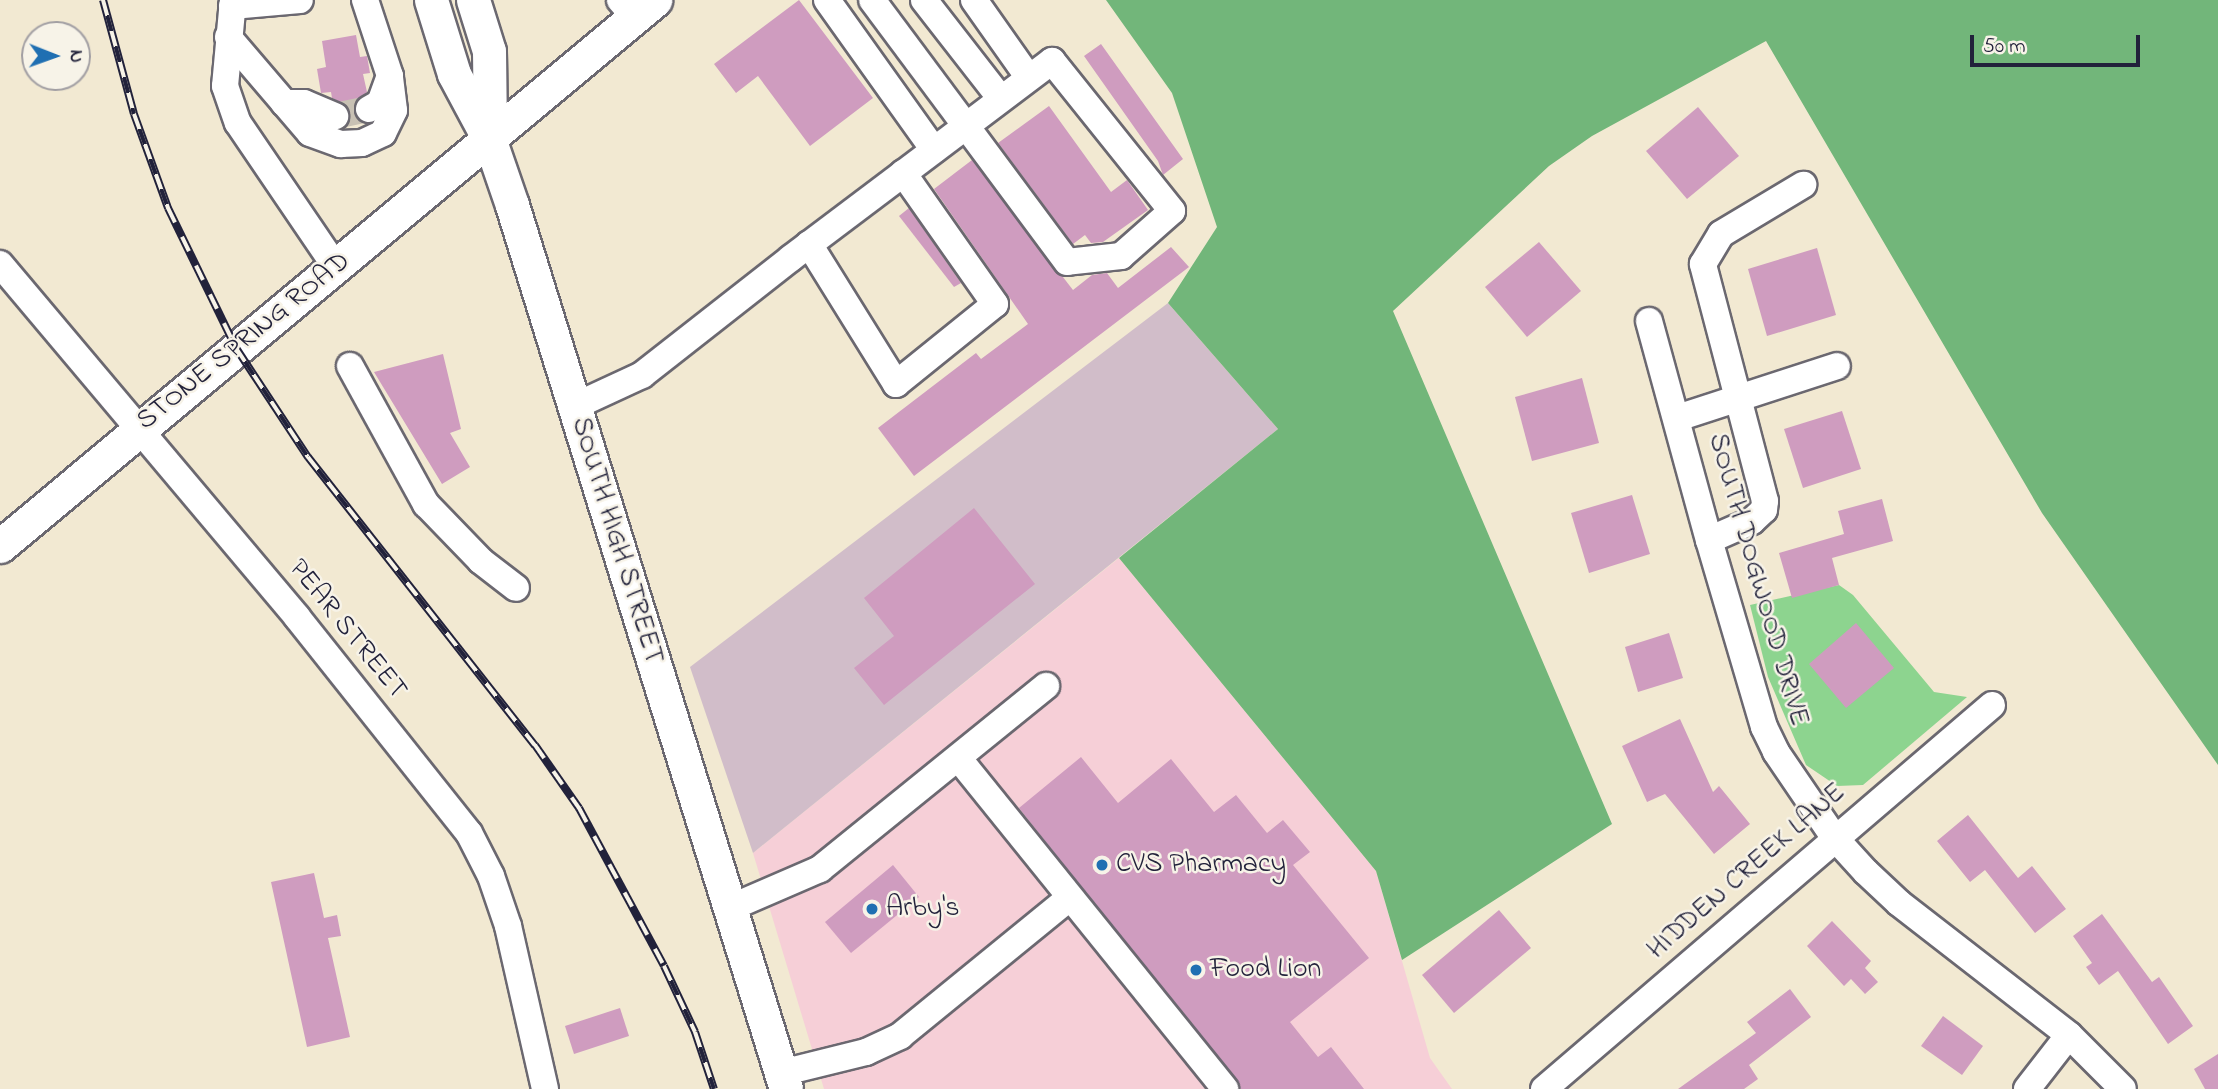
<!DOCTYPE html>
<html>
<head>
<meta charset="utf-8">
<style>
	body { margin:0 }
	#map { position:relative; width:2218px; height:1089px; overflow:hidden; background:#f2e9d2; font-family:"Indie Flower",sans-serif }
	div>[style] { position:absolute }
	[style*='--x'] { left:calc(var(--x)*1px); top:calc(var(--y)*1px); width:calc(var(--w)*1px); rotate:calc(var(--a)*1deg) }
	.built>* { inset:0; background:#f6cfd7 }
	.industrial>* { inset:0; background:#d1bdc9 }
	.green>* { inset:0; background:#8dd48f }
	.forest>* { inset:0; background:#72b67a }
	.building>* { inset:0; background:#cf9cbf }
	.minor-tunnel>* { height:26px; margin-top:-13px; transform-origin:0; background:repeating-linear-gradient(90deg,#c8c1b4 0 26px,transparent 0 39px) }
	.roads { filter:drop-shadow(2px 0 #6b6870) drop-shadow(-2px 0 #6b6870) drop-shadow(0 2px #6b6870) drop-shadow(0 -2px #6b6870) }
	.minor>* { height:26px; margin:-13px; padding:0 13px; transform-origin:13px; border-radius:13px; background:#fff }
	.major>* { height:33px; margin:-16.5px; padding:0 16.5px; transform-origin:16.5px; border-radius:16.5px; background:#fff }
	.rail>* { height:8px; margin-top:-4px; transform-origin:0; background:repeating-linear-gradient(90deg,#f7f3e8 0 16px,#22223b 0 32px); box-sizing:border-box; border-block:2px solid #22223b }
	.dots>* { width:19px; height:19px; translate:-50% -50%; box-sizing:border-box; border:4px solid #f7f3e8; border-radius:50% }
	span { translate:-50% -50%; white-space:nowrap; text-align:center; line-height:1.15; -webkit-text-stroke:5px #f7f3e8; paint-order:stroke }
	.street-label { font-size:28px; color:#22223b }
	.poi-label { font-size:28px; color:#22223b }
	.left { translate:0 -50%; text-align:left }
	.north { position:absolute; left:21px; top:21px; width:70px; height:70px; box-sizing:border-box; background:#f7f3e8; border:2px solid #a29fa3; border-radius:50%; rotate:91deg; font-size:19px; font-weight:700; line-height:28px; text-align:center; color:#22223b }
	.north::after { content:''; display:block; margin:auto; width:24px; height:32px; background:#1f6fb2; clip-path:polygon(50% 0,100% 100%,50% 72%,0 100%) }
	.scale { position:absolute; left:1970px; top:35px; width:170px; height:32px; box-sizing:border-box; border:4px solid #22223b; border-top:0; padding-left:9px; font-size:21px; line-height:24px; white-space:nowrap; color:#22223b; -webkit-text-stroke:5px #f7f3e8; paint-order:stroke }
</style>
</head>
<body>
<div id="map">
	<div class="built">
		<i style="clip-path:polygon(1119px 558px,1376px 871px,1430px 1058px,1452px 1089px,824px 1089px,753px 853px)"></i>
	</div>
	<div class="industrial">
		<i style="clip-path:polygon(1168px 303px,1278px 429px,753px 853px,690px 667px)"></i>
	</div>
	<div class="green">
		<i style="clip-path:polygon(1839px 585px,1853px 595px,1934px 692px,1967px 697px,1863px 785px,1837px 786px,1806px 765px,1768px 677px,1750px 605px)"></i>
	</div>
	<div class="forest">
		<i style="clip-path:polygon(1106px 0,2218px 0,2218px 765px,2042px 513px,1766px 41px,1592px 136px,1549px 166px,1393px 311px,1612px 824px,1402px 960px,1376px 871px,1119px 558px,1278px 429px,1168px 303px,1217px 227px,1172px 93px)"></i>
	</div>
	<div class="building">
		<i style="clip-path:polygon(799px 0,873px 98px,810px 146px,758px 76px,736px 93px,714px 64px)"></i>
		<i style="clip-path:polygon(356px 35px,360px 57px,367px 56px,370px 73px,363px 74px,367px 92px,353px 108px,357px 118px,350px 119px,347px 106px,332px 98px,331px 92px,321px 93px,317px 69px,326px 67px,322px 41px)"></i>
		<i style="clip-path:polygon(1101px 44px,1183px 159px,1163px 175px,1158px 161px,1084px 56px)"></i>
		<i style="clip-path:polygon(1049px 106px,1111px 192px,1127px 180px,1148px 210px,1103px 242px,1091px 243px,1085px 235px,1073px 244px,998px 143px)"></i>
		<i style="clip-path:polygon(1698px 107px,1739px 156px,1687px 199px,1646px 151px)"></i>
		<i style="clip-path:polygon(972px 160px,1073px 290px,1092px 275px,1107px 273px,1118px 288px,1171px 247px,1189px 267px,914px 476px,878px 428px,976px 353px,981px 359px,1028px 324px,934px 189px)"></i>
		<i style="clip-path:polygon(909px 208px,961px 283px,954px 287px,899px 216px)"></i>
		<i style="clip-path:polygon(1539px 242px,1581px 291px,1527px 337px,1485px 287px)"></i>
		<i style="clip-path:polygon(1817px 248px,1836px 315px,1767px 336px,1748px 269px)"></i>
		<i style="clip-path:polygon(443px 354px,461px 429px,450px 433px,470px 467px,442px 484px,374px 372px)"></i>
		<i style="clip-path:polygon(1582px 378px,1599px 443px,1532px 461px,1515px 397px)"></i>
		<i style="clip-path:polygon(1842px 411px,1861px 469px,1803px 488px,1784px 429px)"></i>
		<i style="clip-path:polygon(1632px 495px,1650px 554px,1589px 573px,1571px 513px)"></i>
		<i style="clip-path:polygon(1882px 499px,1893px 541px,1832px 558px,1839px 585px,1792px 598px,1779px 553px,1844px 534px,1838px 511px)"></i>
		<i style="clip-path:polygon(974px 508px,1035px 584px,884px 705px,854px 668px,894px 636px,864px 598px)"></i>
		<i style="clip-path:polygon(1856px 623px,1894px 668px,1846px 708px,1809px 664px)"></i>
		<i style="clip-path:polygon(1669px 633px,1683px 678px,1638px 692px,1625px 647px)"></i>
		<i style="clip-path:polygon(1680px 719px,1713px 792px,1719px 786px,1750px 824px,1714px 854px,1665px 794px,1647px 802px,1622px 746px)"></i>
		<i style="clip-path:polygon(1081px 757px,1118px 803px,1171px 759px,1214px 812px,1236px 795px,1267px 833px,1283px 820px,1310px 852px,1293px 865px,1369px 958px,1290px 1022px,1318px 1057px,1331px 1047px,1364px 1089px,1241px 1089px,1019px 808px)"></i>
		<i style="clip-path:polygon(1968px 815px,2018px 878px,2032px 866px,2066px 909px,2035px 933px,1985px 870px,1970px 882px,1937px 841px)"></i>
		<i style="clip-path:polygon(893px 865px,919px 897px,851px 953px,825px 922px)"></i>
		<i style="clip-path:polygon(314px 873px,324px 918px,337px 915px,341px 936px,328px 938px,350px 1037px,307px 1047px,271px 882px)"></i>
		<i style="clip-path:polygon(1499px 910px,1531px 948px,1454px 1013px,1422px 975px)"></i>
		<i style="clip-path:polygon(2102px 914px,2152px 982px,2159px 977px,2193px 1026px,2168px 1044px,2118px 971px,2099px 985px,2086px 967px,2092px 963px,2073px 936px)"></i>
		<i style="clip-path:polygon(1832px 921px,1871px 961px,1865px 968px,1878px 982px,1865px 994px,1851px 979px,1844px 986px,1807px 946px)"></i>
		<i style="clip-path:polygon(1790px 989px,1811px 1017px,1749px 1065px,1758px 1079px,1744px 1089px,1678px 1089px,1756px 1033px,1747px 1022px)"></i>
		<i style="clip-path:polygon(620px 1008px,629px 1036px,574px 1054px,565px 1026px)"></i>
		<i style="clip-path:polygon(1943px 1016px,1983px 1046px,1962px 1075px,1921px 1046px)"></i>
		<i style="clip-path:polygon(2218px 1054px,2218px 1089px,2205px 1089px,2194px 1069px)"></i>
	</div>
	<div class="minor-tunnel">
		<i style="--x:335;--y:116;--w:35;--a:-12"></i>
	</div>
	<div class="roads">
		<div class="minor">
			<i style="--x:233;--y:0;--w:86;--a:95.3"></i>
			<i style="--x:225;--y:86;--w:39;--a:71"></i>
			<i style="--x:238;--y:123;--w:174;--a:55.8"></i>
			<i style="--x:620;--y:0;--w:23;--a:49"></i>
			<i style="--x:827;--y:0;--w:184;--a:54.5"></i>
			<i style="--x:924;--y:0;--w:125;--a:52.1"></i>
			<i style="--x:974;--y:0;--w:95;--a:54.8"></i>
			<i style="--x:232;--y:6;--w:68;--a:-5"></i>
			<i style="--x:228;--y:37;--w:126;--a:49.5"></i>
			<i style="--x:310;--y:133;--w:33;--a:20"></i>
			<i style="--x:341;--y:144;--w:21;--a:-3"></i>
			<i style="--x:362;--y:143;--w:23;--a:-25"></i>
			<i style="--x:383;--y:133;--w:25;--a:-64"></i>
			<i style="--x:394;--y:110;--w:34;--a:-97"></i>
			<i style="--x:390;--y:76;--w:80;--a:-108.2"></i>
			<i style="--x:284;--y:103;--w:20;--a:0"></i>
			<i style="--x:304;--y:103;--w:34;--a:23"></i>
			<i style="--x:369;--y:109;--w:13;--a:-29"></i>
			<i style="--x:380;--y:103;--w:29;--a:-70"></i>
			<i style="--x:809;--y:244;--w:165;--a:58.1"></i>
			<i style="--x:896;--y:384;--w:127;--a:-38.9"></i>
			<i style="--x:995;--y:304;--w:160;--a:-125.1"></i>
			<i style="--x:0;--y:264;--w:461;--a:49.9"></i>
			<i style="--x:297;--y:617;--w:276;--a:51.5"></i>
			<i style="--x:469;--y:833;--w:48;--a:62.9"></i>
			<i style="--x:491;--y:876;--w:53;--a:71.2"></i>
			<i style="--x:508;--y:926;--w:167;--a:77.2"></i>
			<i style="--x:1649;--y:321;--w:227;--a:74.7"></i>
			<i style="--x:1709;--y:540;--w:195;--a:73.6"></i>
			<i style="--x:1764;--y:727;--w:28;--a:64"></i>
			<i style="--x:1776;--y:752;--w:103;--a:55.7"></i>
			<i style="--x:1834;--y:837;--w:47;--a:47.6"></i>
			<i style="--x:1866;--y:872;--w:45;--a:43.2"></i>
			<i style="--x:1899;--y:903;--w:215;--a:37.8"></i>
			<i style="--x:2069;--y:1035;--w:76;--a:45"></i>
			<i style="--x:350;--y:366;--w:158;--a:61.2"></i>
			<i style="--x:426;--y:504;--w:79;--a:46"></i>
			<i style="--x:481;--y:561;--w:44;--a:37.6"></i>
			<i style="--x:575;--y:406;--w:74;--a:-24.8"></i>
			<i style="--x:642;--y:375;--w:189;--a:-38.1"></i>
			<i style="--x:791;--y:258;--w:219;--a:-37"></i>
			<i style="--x:966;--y:126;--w:108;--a:-37.1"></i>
			<i style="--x:1052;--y:61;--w:192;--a:51.3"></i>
			<i style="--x:1172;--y:211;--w:68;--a:138.6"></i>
			<i style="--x:1121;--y:256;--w:54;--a:173.7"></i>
			<i style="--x:1067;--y:262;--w:169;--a:-126.6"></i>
			<i style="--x:966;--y:126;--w:157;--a:-126.7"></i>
			<i style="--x:1677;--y:418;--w:168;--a:-18"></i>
			<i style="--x:1709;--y:540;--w:47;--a:-23.8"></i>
			<i style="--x:1752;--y:521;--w:16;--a:-43"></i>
			<i style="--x:1764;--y:510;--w:9;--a:-84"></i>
			<i style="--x:1765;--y:501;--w:245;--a:-104.7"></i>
			<i style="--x:1703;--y:264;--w:35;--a:-59"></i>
			<i style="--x:1721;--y:234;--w:96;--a:-30.9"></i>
			<i style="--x:959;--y:759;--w:424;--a:51.1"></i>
			<i style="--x:730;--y:908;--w:98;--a:-23.4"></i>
			<i style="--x:820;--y:869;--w:291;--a:-39"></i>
			<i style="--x:781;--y:1073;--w:88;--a:-13.9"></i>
			<i style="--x:866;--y:1052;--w:38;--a:-25"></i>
			<i style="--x:900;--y:1036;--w:218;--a:-39.2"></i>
			<i style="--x:1544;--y:1089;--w:590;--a:-40.6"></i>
			<i style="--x:2027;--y:1089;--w:68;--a:-52.1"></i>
		</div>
		<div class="major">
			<i style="--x:431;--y:0;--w:77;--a:72.7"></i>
			<i style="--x:454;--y:74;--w:76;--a:61.8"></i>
			<i style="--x:490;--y:141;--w:68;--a:71"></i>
			<i style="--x:512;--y:205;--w:925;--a:72.78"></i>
			<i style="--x:473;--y:0;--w:53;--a:72.6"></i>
			<i style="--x:489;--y:51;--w:84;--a:89.3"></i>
			<i style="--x:0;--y:546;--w:853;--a:-39.81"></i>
		</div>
	</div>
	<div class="rail">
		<i style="--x:103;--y:0;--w:118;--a:74.8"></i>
		<i style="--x:134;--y:114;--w:100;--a:70.1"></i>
		<i style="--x:168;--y:208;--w:156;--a:64.1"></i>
		<i style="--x:236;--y:348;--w:131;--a:56.6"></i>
		<i style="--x:308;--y:457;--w:367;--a:51.8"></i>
		<i style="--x:535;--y:745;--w:77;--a:55.1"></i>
		<i style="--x:579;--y:808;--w:179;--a:61.7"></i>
		<i style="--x:664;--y:966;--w:73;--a:64.8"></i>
		<i style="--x:695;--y:1032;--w:60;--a:71.6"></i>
	</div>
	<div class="dots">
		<i style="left:1102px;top:865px;background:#1f6fb2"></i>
		<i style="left:872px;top:909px;background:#1f6fb2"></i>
		<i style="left:1196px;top:970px;background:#1f6fb2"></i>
	</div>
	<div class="street-label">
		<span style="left:244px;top:342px;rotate:-39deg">STONE SPRING ROAD</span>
		<span style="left:616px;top:541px;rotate:73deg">SOUTH HIGH STREET</span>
		<span style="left:1757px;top:580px;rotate:74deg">SOUTH DOGWOOD DRIVE</span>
		<span style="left:347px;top:630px;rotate:51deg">PEAR STREET</span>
		<span style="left:1747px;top:872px;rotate:-41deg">HIDDEN CREEK LANE</span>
	</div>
	<div class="poi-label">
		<span class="left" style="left:1116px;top:865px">CVS Pharmacy</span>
		<span class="left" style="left:886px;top:909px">Arby's</span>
		<span class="left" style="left:1210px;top:970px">Food Lion</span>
	</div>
	<div class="north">N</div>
	<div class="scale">50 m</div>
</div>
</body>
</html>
